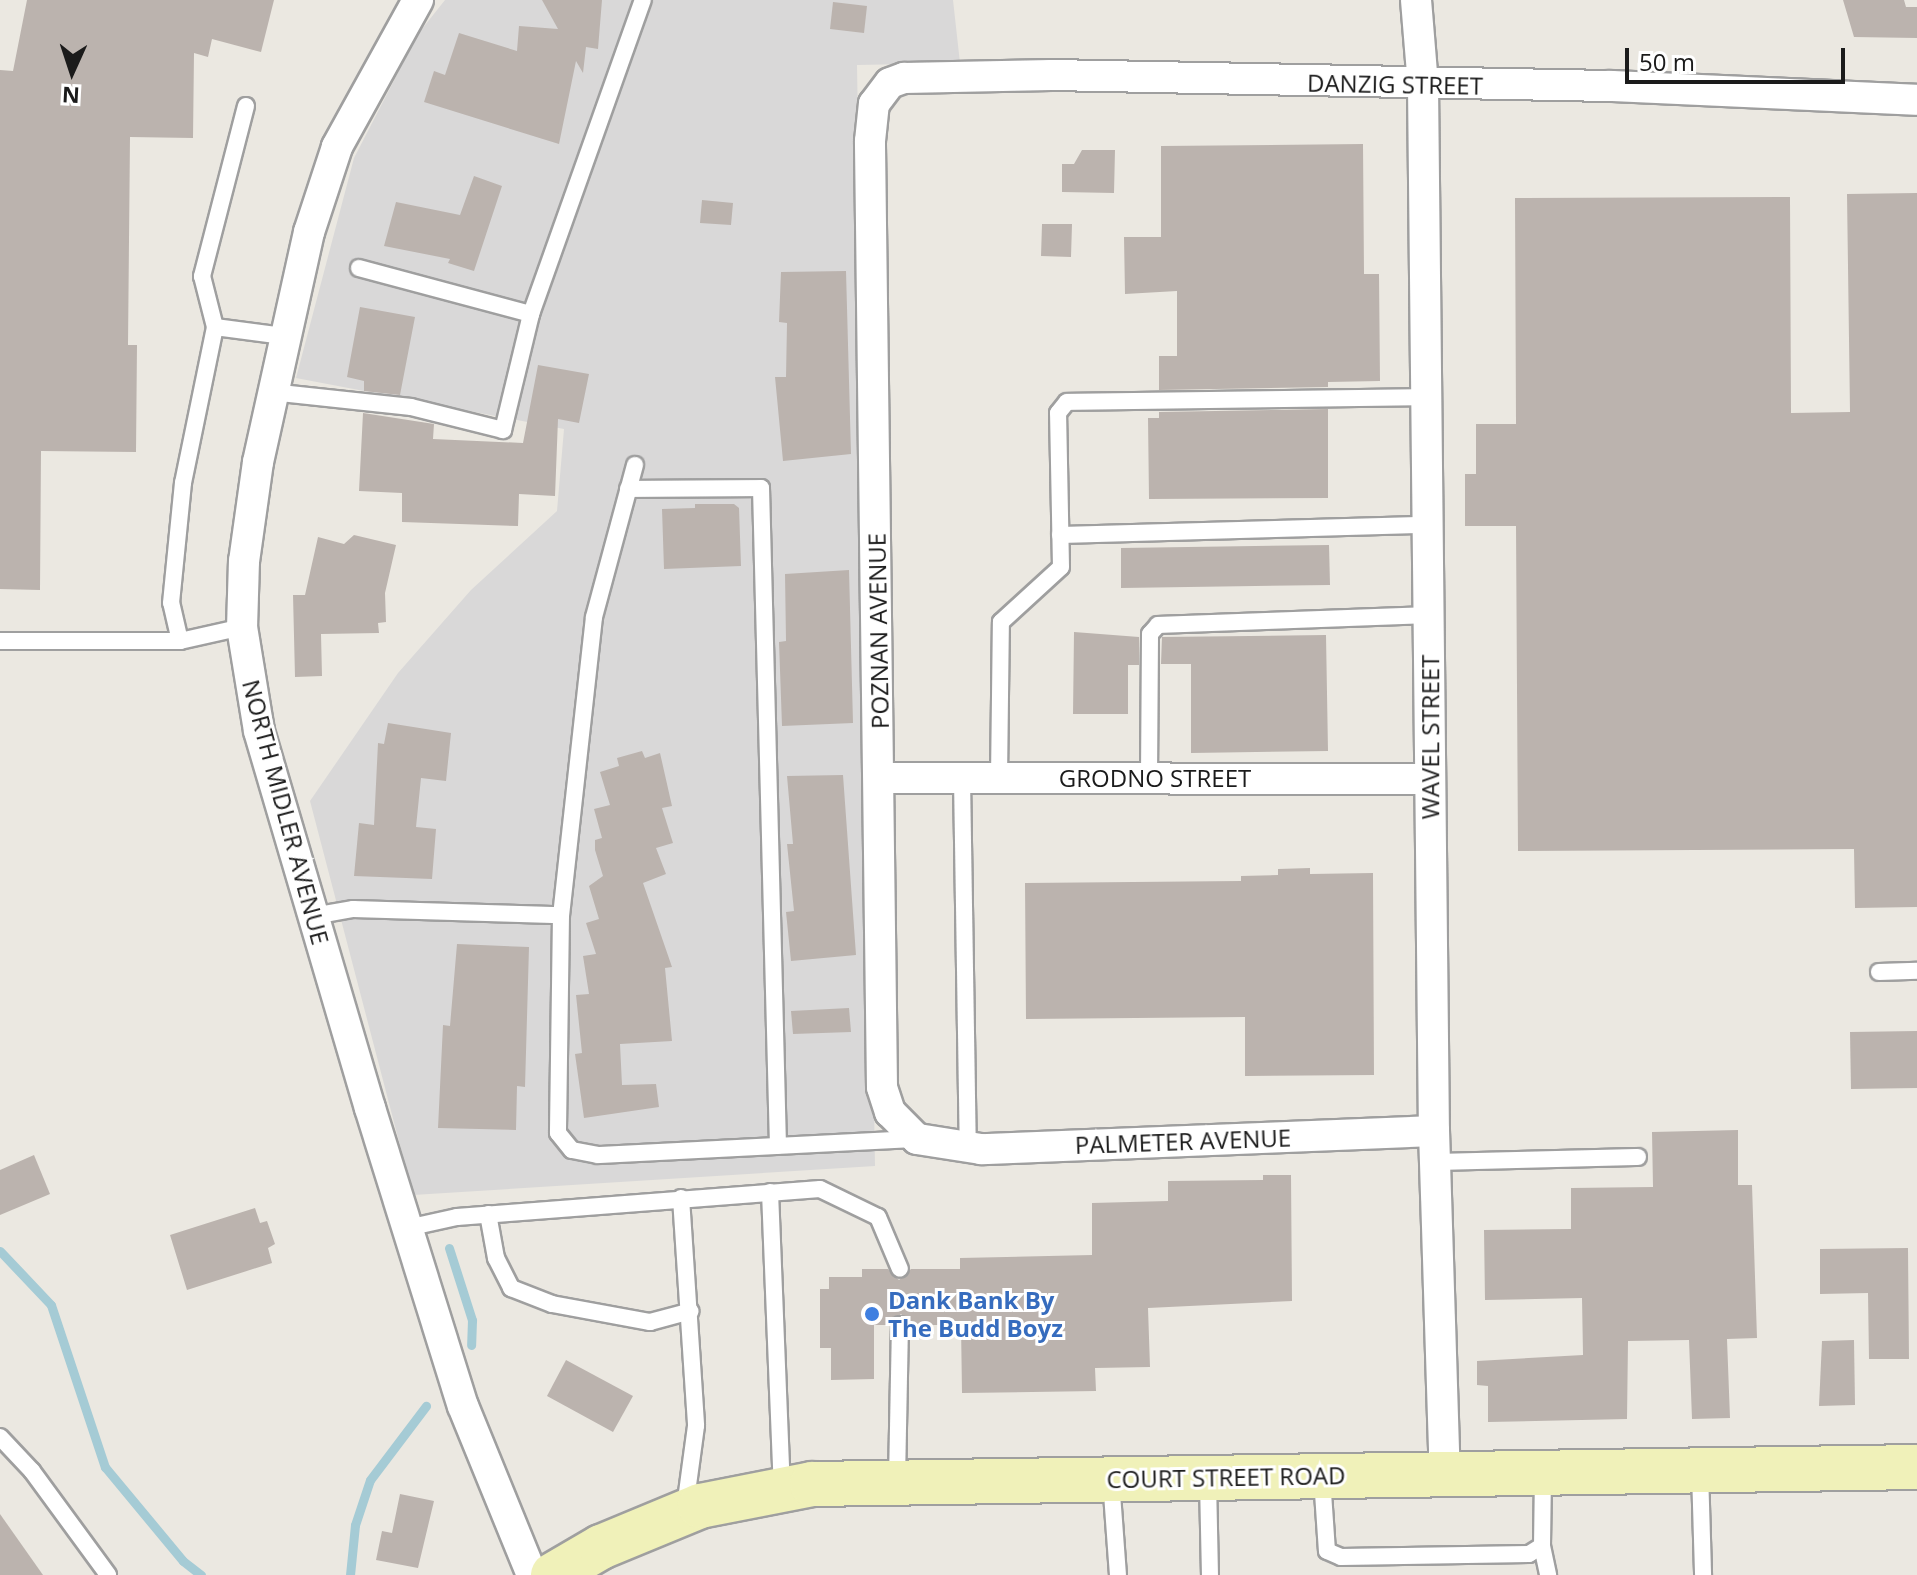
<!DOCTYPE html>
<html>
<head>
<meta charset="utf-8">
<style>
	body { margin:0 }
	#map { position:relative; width:1917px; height:1575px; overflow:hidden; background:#ebe8e1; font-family:"Open Sans",sans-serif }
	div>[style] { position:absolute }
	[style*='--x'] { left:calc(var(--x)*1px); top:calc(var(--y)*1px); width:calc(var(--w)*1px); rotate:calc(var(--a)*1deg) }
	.residential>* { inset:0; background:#d9d8d8 }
	.stream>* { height:9px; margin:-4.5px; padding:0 4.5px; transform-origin:4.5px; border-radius:4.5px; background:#a5cbd5 }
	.building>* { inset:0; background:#bbb3ae }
	.roads { filter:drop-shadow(2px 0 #9f9f9f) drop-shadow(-2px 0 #9f9f9f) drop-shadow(0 2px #9f9f9f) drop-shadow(0 -2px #9f9f9f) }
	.lane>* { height:16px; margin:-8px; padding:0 8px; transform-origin:8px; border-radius:8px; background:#fff }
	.street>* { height:30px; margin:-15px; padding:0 15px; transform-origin:15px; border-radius:15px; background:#fff }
	.secondary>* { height:44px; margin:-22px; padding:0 22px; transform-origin:22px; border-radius:22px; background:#f0f1b9 }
	.dots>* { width:22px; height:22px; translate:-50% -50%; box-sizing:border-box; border:4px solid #fff; border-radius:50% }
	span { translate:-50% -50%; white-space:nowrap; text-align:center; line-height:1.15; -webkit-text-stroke:6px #fff; paint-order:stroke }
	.street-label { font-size:24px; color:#1b1b1b }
	.shop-label { font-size:24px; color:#366cbe; font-weight:700 }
	.left { translate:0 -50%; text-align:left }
	.north { position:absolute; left:32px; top:32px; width:80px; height:80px; -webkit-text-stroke:6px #fff; paint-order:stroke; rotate:183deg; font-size:22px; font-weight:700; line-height:32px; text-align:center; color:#1b1b1b }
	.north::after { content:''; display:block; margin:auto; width:28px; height:36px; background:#1b1b1b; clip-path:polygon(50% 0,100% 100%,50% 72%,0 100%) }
	.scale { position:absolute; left:1625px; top:48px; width:220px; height:36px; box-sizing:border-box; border:4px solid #1b1b1b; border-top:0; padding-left:10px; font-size:24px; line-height:28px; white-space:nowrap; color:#1b1b1b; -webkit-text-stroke:6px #fff; paint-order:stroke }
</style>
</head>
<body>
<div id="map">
	<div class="residential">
		<i style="clip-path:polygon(445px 0,953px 0,960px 63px,857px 65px,875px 1166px,413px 1195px,310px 801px,398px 673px,471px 590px,557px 511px,564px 429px,296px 378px,354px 158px,418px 34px)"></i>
	</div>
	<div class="stream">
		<i style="--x:449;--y:1248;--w:76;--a:72.3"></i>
		<i style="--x:472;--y:1320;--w:25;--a:92"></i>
		<i style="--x:0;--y:1251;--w:74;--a:46.6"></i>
		<i style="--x:51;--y:1305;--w:171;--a:71.6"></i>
		<i style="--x:105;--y:1467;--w:122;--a:50.3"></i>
		<i style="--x:183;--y:1561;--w:23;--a:38"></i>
		<i style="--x:350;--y:1575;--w:50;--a:-84.3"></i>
		<i style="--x:355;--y:1525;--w:47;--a:-71.6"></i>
		<i style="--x:370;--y:1480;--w:93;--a:-52.9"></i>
	</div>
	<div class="building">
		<i style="clip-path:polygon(27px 0,274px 0,261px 52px,212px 39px,208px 57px,194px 53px,193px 138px,130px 137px,128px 345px,137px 345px,136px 452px,41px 451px,40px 590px,0 589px,0 70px,13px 71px)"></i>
		<i style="clip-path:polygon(542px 0,602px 0,598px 49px,586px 47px,583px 73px,576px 61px,559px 144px,424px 102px,434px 71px,445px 75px,459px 33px,517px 51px,519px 26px,558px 29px)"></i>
		<i style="clip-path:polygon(1843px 0,1904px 0,1906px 7px,1917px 7px,1917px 38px,1854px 37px)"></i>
		<i style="clip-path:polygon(833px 2px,867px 6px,864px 33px,830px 29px)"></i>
		<i style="clip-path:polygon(1363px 144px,1364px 274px,1379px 274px,1380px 381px,1328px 382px,1328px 387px,1159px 390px,1159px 356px,1177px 356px,1177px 291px,1125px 294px,1124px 237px,1161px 237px,1161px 146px)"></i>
		<i style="clip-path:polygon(1082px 150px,1115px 150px,1114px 193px,1062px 192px,1062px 164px,1074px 164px)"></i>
		<i style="clip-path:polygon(474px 176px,502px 186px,474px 271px,448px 263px,450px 259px,384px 246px,396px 202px,460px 215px)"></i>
		<i style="clip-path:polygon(1917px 193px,1917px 907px,1855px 908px,1854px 849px,1518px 851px,1516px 526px,1465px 526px,1465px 474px,1476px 474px,1476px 424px,1516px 424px,1515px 198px,1790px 197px,1791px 413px,1850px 412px,1847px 194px)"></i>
		<i style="clip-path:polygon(702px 200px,733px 203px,731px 225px,700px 223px)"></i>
		<i style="clip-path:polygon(1042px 224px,1072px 224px,1071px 257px,1041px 256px)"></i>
		<i style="clip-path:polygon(846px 271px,851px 454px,783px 461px,775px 377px,786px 377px,787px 323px,779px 322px,781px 272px)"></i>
		<i style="clip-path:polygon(360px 307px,415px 317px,400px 395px,364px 391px,364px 381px,347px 377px)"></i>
		<i style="clip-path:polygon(538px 365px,589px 374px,579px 423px,558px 419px,555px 496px,519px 494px,518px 526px,402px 522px,402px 493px,359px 491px,363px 413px,434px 424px,433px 439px,523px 443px)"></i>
		<i style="clip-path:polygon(1328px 409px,1328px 498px,1149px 499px,1148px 418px,1159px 418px,1159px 412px)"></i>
		<i style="clip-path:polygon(695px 504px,734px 504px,739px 508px,741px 566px,664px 569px,662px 509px,695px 508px)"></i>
		<i style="clip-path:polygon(354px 535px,396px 545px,385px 593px,386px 622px,378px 623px,379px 633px,321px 634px,322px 676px,295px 677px,293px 595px,305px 595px,318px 537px,344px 544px)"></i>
		<i style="clip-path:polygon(1329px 545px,1330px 585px,1121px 588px,1121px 548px)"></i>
		<i style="clip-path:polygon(849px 570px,853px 723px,782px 726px,779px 642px,786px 641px,785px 574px)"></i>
		<i style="clip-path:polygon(1074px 632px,1139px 637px,1139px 665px,1128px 665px,1128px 714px,1073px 714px)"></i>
		<i style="clip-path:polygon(1326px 635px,1328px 751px,1191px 753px,1191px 664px,1161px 664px,1162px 637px)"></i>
		<i style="clip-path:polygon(388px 723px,451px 733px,446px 781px,421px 778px,416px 827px,436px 829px,432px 879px,354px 876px,359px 823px,374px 825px,378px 743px,384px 744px)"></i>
		<i style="clip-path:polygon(642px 751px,645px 758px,660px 753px,672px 806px,662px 808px,673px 843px,656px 848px,666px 874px,643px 883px,672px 967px,665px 968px,672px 1041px,620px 1044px,622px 1085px,656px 1084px,659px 1107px,584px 1118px,575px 1054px,582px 1053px,576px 995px,589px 994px,583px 956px,596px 954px,586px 923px,599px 919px,589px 886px,603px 876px,595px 850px,595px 840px,602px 838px,594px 809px,610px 805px,600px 772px,619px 766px,617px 758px)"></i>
		<i style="clip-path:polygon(843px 775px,856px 955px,791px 961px,786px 912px,794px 911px,787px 844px,793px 844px,787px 776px)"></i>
		<i style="clip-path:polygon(1310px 868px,1310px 874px,1373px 873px,1374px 1075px,1245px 1076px,1245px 1017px,1026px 1019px,1025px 883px,1241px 881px,1241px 876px,1278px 875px,1278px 869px)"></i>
		<i style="clip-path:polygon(457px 944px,529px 947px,525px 1087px,517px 1086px,516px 1130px,438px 1128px,443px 1025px,450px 1026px)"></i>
		<i style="clip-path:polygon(849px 1008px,851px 1032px,793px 1034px,791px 1011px)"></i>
		<i style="clip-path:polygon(1917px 1031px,1917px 1088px,1851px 1089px,1850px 1032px)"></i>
		<i style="clip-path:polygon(1738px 1130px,1738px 1185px,1752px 1185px,1757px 1338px,1727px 1339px,1730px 1418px,1692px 1419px,1689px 1340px,1628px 1341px,1627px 1419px,1488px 1422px,1488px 1386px,1477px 1385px,1477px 1361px,1583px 1355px,1582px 1298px,1485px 1300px,1484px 1230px,1571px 1229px,1571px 1188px,1653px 1187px,1652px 1132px)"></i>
		<i style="clip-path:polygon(34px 1155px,50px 1194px,0 1215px,0 1170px)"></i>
		<i style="clip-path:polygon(1263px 1175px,1291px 1175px,1292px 1301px,1148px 1308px,1150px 1367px,1095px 1368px,1096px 1391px,962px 1393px,961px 1325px,911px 1325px,901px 1314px,889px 1325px,874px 1325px,874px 1379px,831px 1380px,831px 1348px,820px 1348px,820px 1289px,829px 1289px,829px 1277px,862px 1277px,862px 1269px,888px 1269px,899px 1280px,911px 1269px,960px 1269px,960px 1258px,1092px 1255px,1092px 1203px,1168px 1201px,1168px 1181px,1263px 1180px)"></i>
		<i style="clip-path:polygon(255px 1208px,260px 1223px,267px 1221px,275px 1244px,268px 1248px,272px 1263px,187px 1290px,170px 1235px)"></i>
		<i style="clip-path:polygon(1908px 1248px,1909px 1359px,1869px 1359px,1868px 1293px,1820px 1294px,1820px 1249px)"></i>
		<i style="clip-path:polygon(1854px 1340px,1855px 1405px,1819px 1406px,1822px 1341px)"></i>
		<i style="clip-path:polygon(566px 1360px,633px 1396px,613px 1432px,547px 1396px)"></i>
		<i style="clip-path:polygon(400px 1494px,434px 1501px,418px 1568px,376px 1560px,382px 1531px,392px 1533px)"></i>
		<i style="clip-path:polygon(0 1514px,43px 1575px,0 1575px)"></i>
	</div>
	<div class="roads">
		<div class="lane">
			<i style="--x:246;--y:106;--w:176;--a:104.5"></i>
			<i style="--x:202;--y:276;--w:53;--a:75.7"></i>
			<i style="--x:215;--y:327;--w:69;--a:7.5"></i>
			<i style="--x:359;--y:268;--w:178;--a:15"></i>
			<i style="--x:271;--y:392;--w:141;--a:6.1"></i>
			<i style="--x:411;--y:407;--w:95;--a:14"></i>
			<i style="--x:503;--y:430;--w:119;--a:-76.4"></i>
			<i style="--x:531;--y:314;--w:333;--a:-70.4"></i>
			<i style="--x:635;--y:465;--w:157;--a:105.1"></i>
			<i style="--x:594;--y:617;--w:300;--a:96.3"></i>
			<i style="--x:561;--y:915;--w:218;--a:90.8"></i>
			<i style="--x:558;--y:1133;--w:22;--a:51"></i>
			<i style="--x:572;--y:1150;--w:26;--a:11"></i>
			<i style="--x:598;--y:1155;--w:318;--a:-2.9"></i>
			<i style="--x:628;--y:489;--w:133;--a:-0.4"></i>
			<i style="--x:761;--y:488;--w:658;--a:88.52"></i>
			<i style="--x:1060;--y:535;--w:368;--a:-1.6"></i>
			<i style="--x:0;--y:641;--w:180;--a:0"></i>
			<i style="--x:180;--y:641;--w:64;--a:-12.7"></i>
			<i style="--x:180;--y:641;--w:39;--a:-103"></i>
			<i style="--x:171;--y:603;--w:121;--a:-84.3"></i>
			<i style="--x:183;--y:483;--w:159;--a:-78.4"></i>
			<i style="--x:962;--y:778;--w:369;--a:89.1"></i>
			<i style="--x:999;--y:778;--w:156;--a:-89.3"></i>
			<i style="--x:1001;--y:622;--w:81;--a:-42.5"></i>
			<i style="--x:1061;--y:567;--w:154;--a:-91.1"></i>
			<i style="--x:1058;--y:413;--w:14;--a:-51"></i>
			<i style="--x:1067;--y:402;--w:359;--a:-0.8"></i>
			<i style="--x:1149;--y:778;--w:144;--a:-89.6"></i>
			<i style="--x:1150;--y:634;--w:12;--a:-48"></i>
			<i style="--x:1158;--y:625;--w:271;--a:-2.1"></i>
			<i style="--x:313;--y:916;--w:41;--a:-9.9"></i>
			<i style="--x:353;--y:909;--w:208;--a:1.7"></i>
			<i style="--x:1879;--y:972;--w:38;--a:-2"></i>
			<i style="--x:1435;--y:1162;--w:203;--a:-1.4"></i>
			<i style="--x:770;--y:1192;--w:297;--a:87.7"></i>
			<i style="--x:681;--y:1198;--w:228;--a:86.2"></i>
			<i style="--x:696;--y:1426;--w:82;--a:97.7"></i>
			<i style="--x:488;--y:1214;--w:45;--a:79.7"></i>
			<i style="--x:496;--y:1258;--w:34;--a:63"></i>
			<i style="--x:511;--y:1288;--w:44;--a:21.3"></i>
			<i style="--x:552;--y:1304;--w:100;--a:10.4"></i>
			<i style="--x:650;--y:1322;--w:42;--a:-15"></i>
			<i style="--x:407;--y:1228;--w:51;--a:-12.4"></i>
			<i style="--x:457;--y:1217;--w:364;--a:-4.4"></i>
			<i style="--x:820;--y:1189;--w:64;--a:25.8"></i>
			<i style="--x:878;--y:1217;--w:56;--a:67.1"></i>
			<i style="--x:0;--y:1437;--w:47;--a:46.7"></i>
			<i style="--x:32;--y:1471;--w:129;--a:53.8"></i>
			<i style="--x:1700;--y:1471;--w:104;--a:88.3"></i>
			<i style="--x:1322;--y:1478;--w:73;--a:86.1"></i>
			<i style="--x:1327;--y:1551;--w:15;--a:23"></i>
			<i style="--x:1341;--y:1557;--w:188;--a:-0.9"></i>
			<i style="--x:1529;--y:1554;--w:15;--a:-32"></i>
			<i style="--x:1542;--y:1546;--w:74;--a:-89.2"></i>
			<i style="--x:897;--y:1480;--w:155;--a:-88.9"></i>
			<i style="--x:1111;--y:1480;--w:95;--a:85.8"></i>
			<i style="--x:1208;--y:1481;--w:94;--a:88.8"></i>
			<i style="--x:1542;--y:1546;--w:30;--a:78"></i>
		</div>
		<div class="street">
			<i style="--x:418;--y:0;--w:168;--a:118.9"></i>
			<i style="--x:337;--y:147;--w:89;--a:108.2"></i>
			<i style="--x:309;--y:232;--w:236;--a:102.5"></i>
			<i style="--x:258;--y:462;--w:100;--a:98"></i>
			<i style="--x:244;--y:561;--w:66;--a:91.7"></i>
			<i style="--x:242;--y:627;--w:105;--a:80.7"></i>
			<i style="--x:259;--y:731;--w:393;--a:73.6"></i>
			<i style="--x:370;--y:1108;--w:312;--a:72.7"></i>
			<i style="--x:463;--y:1406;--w:183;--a:67.8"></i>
			<i style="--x:1416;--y:0;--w:85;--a:85.3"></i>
			<i style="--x:1423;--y:85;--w:1046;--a:89.4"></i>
			<i style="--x:1434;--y:1131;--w:344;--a:88.2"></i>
			<i style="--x:880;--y:778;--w:549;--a:0.1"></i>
			<i style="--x:1434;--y:1131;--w:453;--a:177.7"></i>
			<i style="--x:981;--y:1149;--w:65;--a:-171.1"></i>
			<i style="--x:917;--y:1139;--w:38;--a:-135"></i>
			<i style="--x:890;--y:1112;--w:26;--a:-108"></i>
			<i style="--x:882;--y:1087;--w:946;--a:-90.73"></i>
			<i style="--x:870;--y:141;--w:37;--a:-84"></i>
			<i style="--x:874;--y:104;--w:26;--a:-53"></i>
			<i style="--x:890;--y:83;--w:15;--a:-20"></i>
			<i style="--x:904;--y:78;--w:147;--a:-1.2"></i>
			<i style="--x:1051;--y:75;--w:560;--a:1.13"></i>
			<i style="--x:1611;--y:86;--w:306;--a:2.6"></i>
		</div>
		<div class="secondary">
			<i style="--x:553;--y:1575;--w:56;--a:-30.3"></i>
			<i style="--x:601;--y:1547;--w:107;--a:-22.5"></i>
			<i style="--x:700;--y:1506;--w:114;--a:-11.1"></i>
			<i style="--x:812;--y:1484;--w:1105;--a:-0.88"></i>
		</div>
	</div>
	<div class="dots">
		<i style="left:872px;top:1314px;background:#3f7fe0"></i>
	</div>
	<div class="street-label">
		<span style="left:1395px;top:84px;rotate:1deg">DANZIG STREET</span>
		<span style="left:878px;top:631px;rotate:-91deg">POZNAN AVENUE</span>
		<span style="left:1430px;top:737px;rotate:-90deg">WAVEL STREET</span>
		<span style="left:1155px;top:778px">GRODNO STREET</span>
		<span style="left:286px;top:812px;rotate:75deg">NORTH MIDLER AVENUE</span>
		<span style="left:1183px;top:1141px;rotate:-2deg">PALMETER AVENUE</span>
		<span style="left:1226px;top:1477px;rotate:-1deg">COURT STREET ROAD</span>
	</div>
	<div class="shop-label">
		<span class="left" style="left:888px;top:1314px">Dank Bank By<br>The Budd Boyz</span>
	</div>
	<div class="north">N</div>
	<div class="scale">50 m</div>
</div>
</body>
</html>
